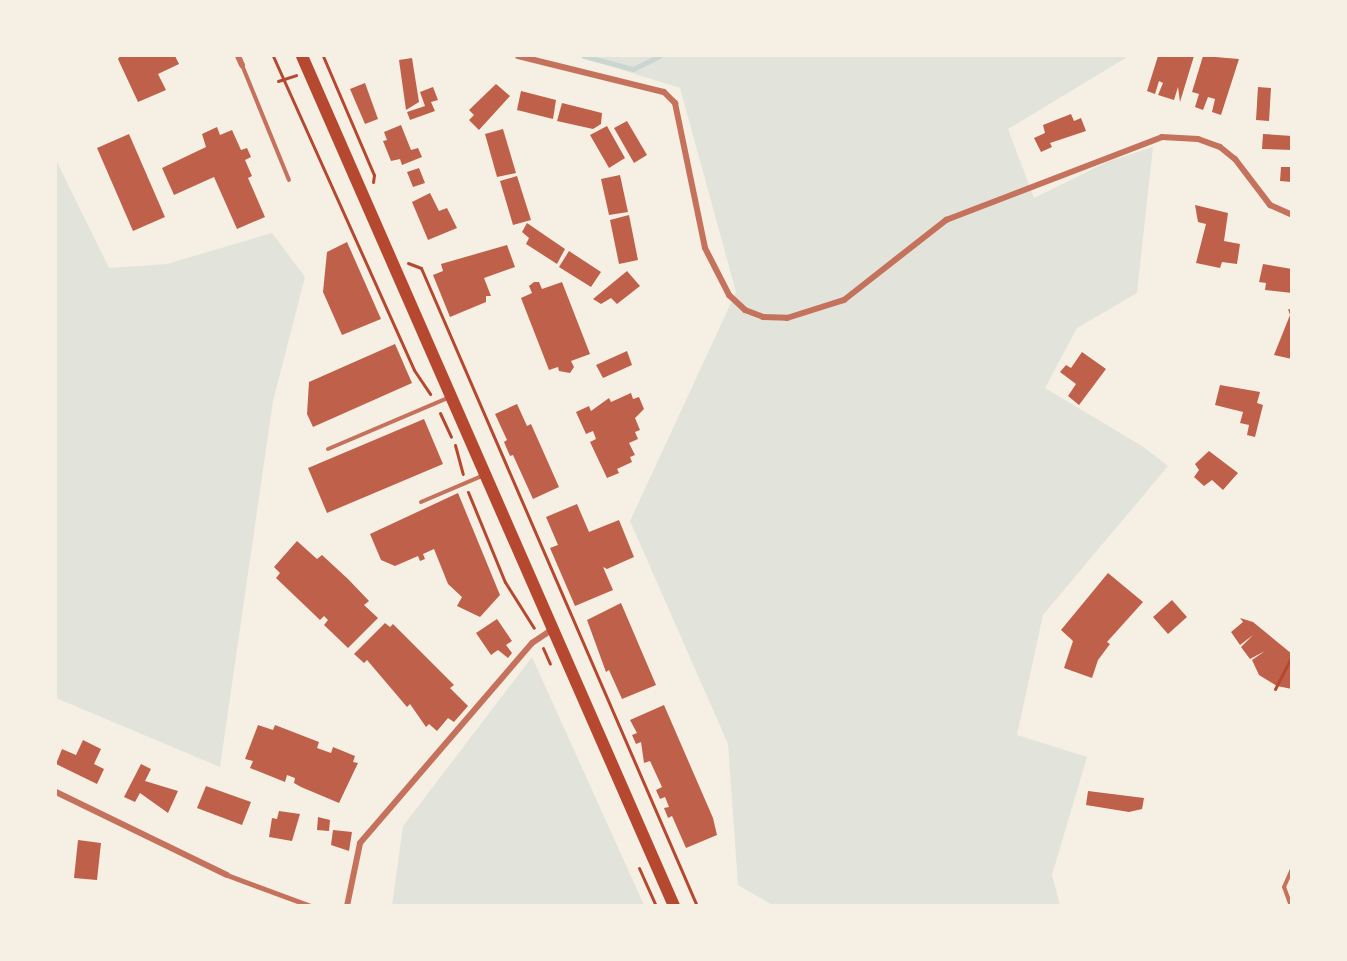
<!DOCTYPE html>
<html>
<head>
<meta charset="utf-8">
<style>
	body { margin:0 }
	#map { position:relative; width:1347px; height:961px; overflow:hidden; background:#f6efe4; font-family:"Fira Sans Condensed",sans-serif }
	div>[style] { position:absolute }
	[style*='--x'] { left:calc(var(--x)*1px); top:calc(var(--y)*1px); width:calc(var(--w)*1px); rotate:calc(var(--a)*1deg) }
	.green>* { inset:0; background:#e2e4dc }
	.stream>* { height:5px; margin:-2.5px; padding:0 2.5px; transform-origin:2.5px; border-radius:2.5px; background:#c9d6d2 }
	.building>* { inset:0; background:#bf614a }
	.path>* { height:3px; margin:-1.5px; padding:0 1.5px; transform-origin:1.5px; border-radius:1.5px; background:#b5482f }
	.service>* { height:4px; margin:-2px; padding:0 2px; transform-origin:2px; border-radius:2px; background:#c5725c }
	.pedestrian>* { height:5px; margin:-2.5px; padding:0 2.5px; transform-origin:2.5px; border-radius:2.5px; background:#c5725c }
	.minor>* { height:6px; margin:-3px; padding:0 3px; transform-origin:3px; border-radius:3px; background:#c5725c }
	.primary>* { height:12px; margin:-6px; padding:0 6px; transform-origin:6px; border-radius:6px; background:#b5482f }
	span { translate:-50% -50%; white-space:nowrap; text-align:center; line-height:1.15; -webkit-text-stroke:4.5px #f6efe4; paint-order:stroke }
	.frame { position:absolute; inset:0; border:57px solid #f6efe4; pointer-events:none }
</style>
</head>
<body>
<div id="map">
	<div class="green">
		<i style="clip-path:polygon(577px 56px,1129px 56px,1008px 129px,1034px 198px,1107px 162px,1153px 147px,1137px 293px,1077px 328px,1045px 388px,1142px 446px,1168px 466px,1043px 615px,1017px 735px,1087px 757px,1052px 875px,1060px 905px,772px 905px,738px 885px,728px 744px,630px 521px,736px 292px,680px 88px)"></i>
		<i style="clip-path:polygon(56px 160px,109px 268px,167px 264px,272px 233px,305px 277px,273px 401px,220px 767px,56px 698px)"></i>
		<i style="clip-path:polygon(532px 657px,644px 905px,392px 905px,403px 826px)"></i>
	</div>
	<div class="stream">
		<i style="--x:584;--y:56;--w:51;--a:14.9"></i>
		<i style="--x:633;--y:69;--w:30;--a:-26"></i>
	</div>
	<div class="building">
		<i style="clip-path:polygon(120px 56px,175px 56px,179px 64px,158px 74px,166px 90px,138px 102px,118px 59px)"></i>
		<i style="clip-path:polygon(1158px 56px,1194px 56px,1180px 102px,1178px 87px,1174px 100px,1158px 95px,1163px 83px,1159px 81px,1155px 94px,1147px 91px)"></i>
		<i style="clip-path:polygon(1203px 56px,1239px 59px,1221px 115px,1212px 112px,1215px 99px,1208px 97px,1203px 110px,1195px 107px,1199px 94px,1192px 92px)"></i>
		<i style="clip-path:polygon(412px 58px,419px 102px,406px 110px,399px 60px)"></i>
		<i style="clip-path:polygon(365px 83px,378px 119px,365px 124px,350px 89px)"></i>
		<i style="clip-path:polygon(496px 84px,510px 96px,479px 130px,469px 120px,474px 115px,469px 110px)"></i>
		<i style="clip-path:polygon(433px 87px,438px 100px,431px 102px,435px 111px,410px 120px,407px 112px,425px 106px,420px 92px)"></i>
		<i style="clip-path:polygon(1258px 87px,1271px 88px,1269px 121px,1256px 120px)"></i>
		<i style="clip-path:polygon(521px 91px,556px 100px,553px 119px,517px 110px)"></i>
		<i style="clip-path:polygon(562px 103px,602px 113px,601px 124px,593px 129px,557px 121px)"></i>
		<i style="clip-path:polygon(1071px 114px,1074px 121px,1081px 118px,1086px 131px,1050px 143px,1052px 147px,1041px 152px,1034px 138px,1045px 133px,1043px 125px)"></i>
		<i style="clip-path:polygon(627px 121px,647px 155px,634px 163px,614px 128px)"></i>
		<i style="clip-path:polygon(401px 125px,411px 150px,418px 148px,422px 157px,402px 165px,400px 159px,391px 161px,383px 141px,387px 140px,384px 132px)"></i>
		<i style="clip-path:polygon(607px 126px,625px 158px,609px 168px,590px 135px)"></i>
		<i style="clip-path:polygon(217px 127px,220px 135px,232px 130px,241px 150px,247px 148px,251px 157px,245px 160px,252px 176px,248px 178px,265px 217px,237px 229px,214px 177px,174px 195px,162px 168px,206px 147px,202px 134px)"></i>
		<i style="clip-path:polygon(503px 129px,516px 173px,497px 177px,485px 134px)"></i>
		<i style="clip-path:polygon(129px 134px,165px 217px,133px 231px,97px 148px)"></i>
		<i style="clip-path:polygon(1263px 134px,1292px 136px,1292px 150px,1262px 149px)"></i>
		<i style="clip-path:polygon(1281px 167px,1292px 167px,1292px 182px,1280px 181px)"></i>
		<i style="clip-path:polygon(419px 168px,425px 183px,413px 187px,407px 172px)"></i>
		<i style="clip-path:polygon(620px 175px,628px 212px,609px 215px,601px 179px)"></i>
		<i style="clip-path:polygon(517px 176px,531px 220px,513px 225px,500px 181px)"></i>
		<i style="clip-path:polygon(430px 193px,439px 211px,447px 208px,457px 228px,428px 240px,412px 202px)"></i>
		<i style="clip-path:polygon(1195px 205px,1228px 213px,1224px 241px,1240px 244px,1237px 264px,1222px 262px,1220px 268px,1196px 263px,1206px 224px,1198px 222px)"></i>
		<i style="clip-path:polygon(629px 215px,638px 260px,619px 264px,610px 220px)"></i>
		<i style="clip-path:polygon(527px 223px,565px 249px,557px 264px,526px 244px,529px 238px,522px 232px)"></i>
		<i style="clip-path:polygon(347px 242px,381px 319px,342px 335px,323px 292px,327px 252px)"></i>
		<i style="clip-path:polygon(507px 245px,515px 267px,484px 278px,491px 296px,486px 296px,486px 302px,450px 317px,433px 275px,443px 271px,441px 264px)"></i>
		<i style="clip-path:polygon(569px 251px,601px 272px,591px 287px,559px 267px)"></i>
		<i style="clip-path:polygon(1263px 264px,1292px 269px,1292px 293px,1265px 290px,1266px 283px,1259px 282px)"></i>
		<i style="clip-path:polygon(627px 271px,640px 286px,617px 304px,611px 298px,601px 304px,593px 299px)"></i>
		<i style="clip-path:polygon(534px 282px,539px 282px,542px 289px,562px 282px,590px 354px,571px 361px,574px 367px,570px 373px,559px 371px,558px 367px,549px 370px,521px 298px,532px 293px,529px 286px)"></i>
		<i style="clip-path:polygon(1288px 309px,1292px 310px,1292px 359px,1274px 355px,1290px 315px)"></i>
		<i style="clip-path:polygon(395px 344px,412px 383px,313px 427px,307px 414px,309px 382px)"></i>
		<i style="clip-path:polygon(627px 351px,632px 365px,603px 378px,596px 365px)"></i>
		<i style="clip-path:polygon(1082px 352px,1106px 369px,1079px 405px,1068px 396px,1076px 384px,1060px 372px,1066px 365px,1071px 368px)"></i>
		<i style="clip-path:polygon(1220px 385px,1260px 392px,1257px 403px,1263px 405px,1255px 437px,1247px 435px,1249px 425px,1240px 423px,1243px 412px,1215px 405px)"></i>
		<i style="clip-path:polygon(631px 393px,633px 399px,639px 397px,644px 409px,635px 418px,640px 430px,635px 432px,638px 439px,629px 443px,635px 455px,630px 457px,632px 462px,617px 469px,619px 473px,607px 478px,590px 442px,596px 439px,593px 431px,586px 434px,576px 412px,589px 406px,591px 411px,609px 398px,611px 402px)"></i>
		<i style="clip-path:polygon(517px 404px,527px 426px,531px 424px,559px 487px,533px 499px,513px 455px,510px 456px,504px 442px,507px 440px,495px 414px)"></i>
		<i style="clip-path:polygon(424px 419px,443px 464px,327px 513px,308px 468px)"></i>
		<i style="clip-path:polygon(1209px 451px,1238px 473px,1223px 490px,1212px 480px,1204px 486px,1194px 477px,1199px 470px,1195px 464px)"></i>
		<i style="clip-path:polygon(458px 493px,500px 595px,480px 617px,457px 606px,462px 597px,448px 584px,434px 549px,423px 554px,425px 559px,420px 561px,418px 556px,395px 566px,381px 560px,370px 534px)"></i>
		<i style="clip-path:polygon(577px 504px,589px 532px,619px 520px,634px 557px,607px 569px,603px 567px,613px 590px,575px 606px,550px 548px,558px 545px,546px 517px)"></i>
		<i style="clip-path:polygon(297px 541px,317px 559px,322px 555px,348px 579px,369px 601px,364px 605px,378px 618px,348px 648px,324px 625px,328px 620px,324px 616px,320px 620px,276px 578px,280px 573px,274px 567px)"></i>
		<i style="clip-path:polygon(1108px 573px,1143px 602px,1107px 642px,1110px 644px,1098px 660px,1092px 678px,1064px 668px,1073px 641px,1061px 630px)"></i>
		<i style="clip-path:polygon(1172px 600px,1187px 617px,1168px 634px,1153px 617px)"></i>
		<i style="clip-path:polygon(621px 603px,656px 685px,622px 699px,609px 670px,606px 672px,587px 620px)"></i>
		<i style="clip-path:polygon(1240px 618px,1253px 622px,1292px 654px,1292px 689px,1277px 686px,1259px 675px,1252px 660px,1265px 651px,1250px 659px,1241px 647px,1253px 635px,1240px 645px,1231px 632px,1243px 622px)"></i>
		<i style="clip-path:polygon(497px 619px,512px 641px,506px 645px,512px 653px,508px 658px,498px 650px,491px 655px,476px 633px)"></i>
		<i style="clip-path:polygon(385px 623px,390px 627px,393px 624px,454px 685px,450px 688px,468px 706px,454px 722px,448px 718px,437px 731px,429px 724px,426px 727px,410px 704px,407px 707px,367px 660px,364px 663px,354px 654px)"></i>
		<i style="clip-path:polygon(664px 705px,713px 818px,717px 835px,686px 848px,672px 816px,668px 818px,664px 808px,669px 807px,665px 797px,660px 799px,656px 790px,662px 787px,650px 761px,644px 763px,641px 742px,636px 744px,632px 735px,637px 733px,630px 720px)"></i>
		<i style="clip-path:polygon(258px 725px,273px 730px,275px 725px,319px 742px,317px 748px,331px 753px,333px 747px,355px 756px,353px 762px,358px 763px,339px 803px,301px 787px,294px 783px,295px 778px,287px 775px,285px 782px,250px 768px,253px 761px,245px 759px)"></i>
		<i style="clip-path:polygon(83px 740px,101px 749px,94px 764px,104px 769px,97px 784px,56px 764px,62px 749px,76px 755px)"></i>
		<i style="clip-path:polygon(141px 764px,151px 769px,145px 781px,178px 791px,168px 813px,140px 793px,135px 802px,124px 797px)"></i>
		<i style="clip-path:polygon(206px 786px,251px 802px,242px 825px,197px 808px)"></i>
		<i style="clip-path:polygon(1088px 791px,1144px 798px,1142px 809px,1129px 812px,1086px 805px)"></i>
		<i style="clip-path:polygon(279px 811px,300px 814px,292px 841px,269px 837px,272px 818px,277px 819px)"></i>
		<i style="clip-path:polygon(318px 817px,330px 820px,329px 831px,317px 830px)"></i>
		<i style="clip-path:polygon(333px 830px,352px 832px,349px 851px,331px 845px)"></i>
		<i style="clip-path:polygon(78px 840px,101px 843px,97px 880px,74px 878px)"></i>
	</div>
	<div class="path">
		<i style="--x:273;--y:56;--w:344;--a:65.8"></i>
		<i style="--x:414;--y:370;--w:29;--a:56"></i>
		<i style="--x:323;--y:56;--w:129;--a:66.8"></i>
		<i style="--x:374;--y:175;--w:7;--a:98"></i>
		<i style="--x:278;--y:81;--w:19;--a:-18"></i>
		<i style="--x:408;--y:263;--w:14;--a:21"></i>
		<i style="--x:421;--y:268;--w:695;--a:66.61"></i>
		<i style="--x:440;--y:413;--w:26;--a:65"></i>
		<i style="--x:455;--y:445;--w:30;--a:75"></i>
		<i style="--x:468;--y:492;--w:97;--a:67.7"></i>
		<i style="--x:505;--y:582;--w:54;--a:57.8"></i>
		<i style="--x:543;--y:648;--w:17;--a:66"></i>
		<i style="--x:1275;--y:689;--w:38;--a:-63"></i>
		<i style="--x:639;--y:868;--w:42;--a:65.9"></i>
	</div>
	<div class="service">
		<i style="--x:242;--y:65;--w:124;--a:67.8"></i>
		<i style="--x:328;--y:449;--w:133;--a:-23.1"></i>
		<i style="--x:421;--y:502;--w:69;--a:-23.2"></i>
		<i style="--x:1291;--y:906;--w:20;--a:-110"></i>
		<i style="--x:1284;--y:887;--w:20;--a:-66"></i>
	</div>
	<div class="pedestrian">
		<i style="--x:227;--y:875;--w:90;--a:20.3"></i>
	</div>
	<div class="minor">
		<i style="--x:238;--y:56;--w:10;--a:66"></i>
		<i style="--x:518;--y:56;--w:150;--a:13.9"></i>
		<i style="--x:664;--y:92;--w:16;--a:45"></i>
		<i style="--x:675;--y:103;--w:148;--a:78.3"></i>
		<i style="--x:705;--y:248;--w:53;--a:62.9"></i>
		<i style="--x:729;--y:295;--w:22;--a:43"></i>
		<i style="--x:745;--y:310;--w:19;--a:21"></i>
		<i style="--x:763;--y:317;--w:24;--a:2"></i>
		<i style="--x:787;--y:318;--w:60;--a:-17.5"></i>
		<i style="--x:844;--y:300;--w:130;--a:-38.1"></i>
		<i style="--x:946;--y:220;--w:231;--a:-21"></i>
		<i style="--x:1162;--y:137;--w:36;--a:3"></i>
		<i style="--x:1198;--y:139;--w:23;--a:20"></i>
		<i style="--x:1220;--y:147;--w:19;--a:39"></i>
		<i style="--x:1235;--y:159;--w:58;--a:52.7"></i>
		<i style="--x:1270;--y:205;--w:24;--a:24"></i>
		<i style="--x:56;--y:792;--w:190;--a:25.9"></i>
		<i style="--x:347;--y:906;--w:64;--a:-78.3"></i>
		<i style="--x:360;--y:843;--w:264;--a:-49.3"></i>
		<i style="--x:532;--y:643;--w:27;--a:-34"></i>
	</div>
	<div class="primary">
		<i style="--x:302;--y:56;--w:928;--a:66.36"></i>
	</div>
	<div class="frame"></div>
</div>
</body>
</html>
